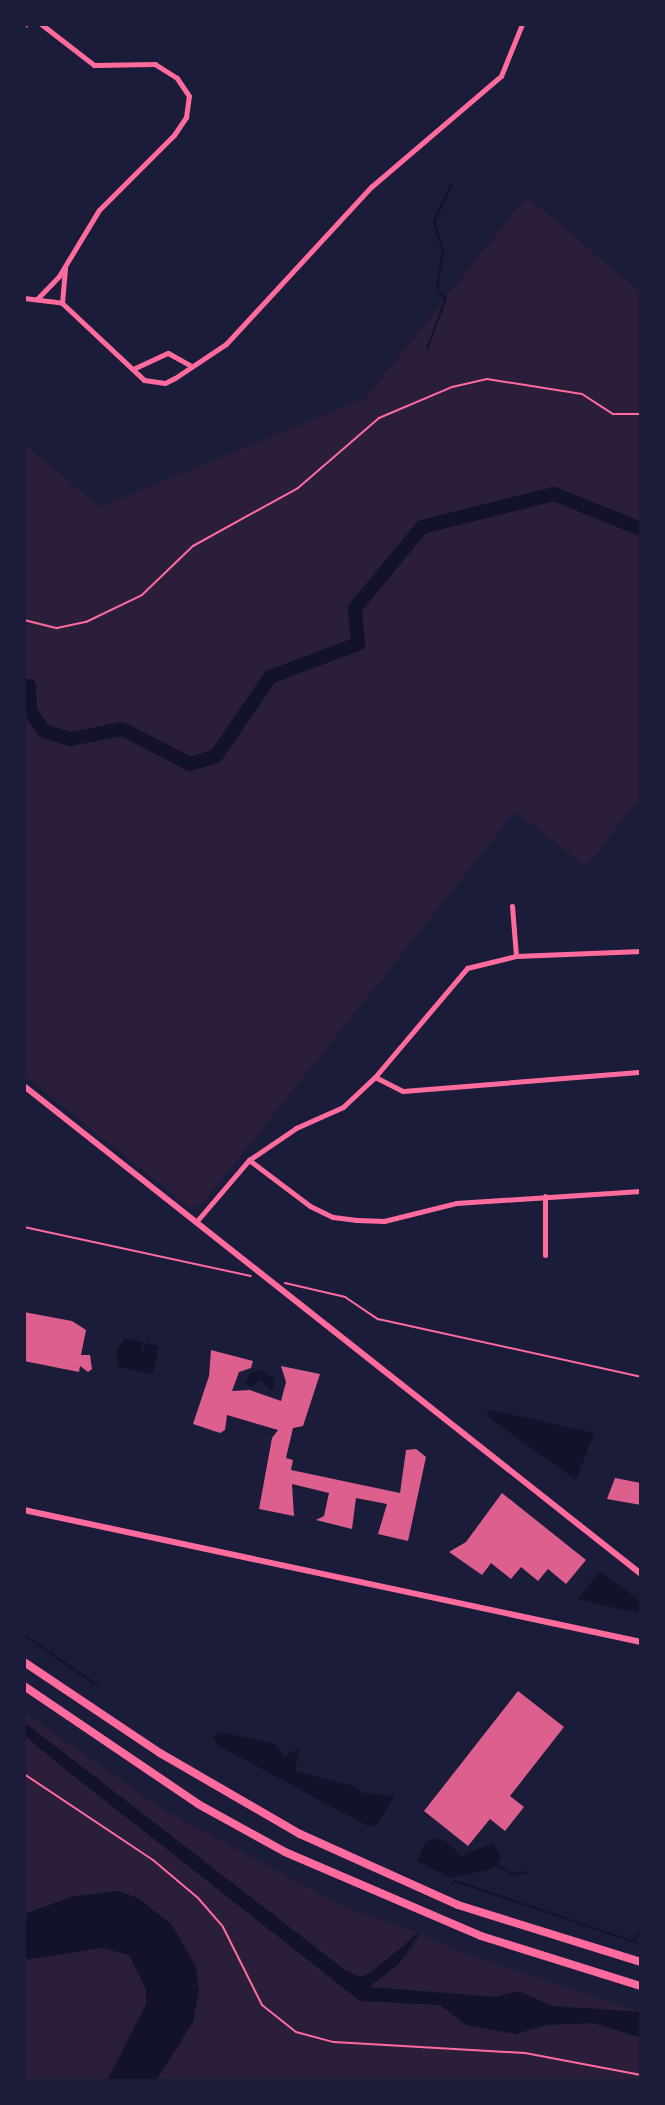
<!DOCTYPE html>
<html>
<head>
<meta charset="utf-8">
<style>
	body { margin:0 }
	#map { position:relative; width:665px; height:2105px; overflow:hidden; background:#1b1b3a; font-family:Karla,sans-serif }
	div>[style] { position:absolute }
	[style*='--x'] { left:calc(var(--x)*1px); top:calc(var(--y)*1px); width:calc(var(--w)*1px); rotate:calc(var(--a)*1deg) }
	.green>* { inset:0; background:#2a1e3b }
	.water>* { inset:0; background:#12122b }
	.stream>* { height:2px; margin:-1px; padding:0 1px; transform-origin:1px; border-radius:1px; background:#12122b }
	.river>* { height:14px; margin:-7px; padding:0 7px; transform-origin:7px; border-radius:7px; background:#12122b }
	.building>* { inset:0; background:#dd5f8e }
	.path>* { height:2px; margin:-1px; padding:0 1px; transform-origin:1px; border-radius:1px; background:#ff6b9d }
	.minor>* { height:5px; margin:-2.5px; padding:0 2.5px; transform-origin:2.5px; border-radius:2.5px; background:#ff6b9d }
	.tertiary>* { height:6px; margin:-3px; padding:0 3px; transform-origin:3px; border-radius:3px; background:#ff6b9d }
	.secondary>* { height:6px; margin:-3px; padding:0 3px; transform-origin:3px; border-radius:3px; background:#ff6b9d }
	.motorway>* { height:8px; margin:-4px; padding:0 4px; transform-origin:4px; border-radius:4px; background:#ff6b9d }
	span { translate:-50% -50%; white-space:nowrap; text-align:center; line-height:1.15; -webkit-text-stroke:8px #1b1b3a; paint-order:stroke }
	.frame { position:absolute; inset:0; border:26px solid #1b1b3a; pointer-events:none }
</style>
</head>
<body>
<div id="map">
	<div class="green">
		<i style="clip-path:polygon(527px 197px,641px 293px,641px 796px,586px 866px,515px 812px,203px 1203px,190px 1208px,24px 1075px,24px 444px,100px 507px,366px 398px)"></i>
		<i style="clip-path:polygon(24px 1712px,162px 1809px,340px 1905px,416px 1932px,391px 1961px,370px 1973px,360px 1977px,345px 1970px,24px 1722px)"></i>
		<i style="clip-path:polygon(24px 1728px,369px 1999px,641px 2017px,641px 2081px,24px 2081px)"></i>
		<i style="clip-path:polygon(420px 1934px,460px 1952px,641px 2012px,552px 2006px,508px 1993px,496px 1997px,368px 1987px,410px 1952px)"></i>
	</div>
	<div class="water">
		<i style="clip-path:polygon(125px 1338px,143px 1342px,140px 1358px,146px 1343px,159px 1346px,153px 1374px,119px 1367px,116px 1352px)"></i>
		<i style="clip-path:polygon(261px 1370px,274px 1378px,272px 1391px,261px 1380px,251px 1387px,245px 1383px,251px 1373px)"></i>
		<i style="clip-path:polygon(491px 1410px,594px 1433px,576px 1480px,491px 1419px,486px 1412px)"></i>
		<i style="clip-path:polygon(600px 1571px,641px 1602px,641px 1614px,578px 1599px)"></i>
		<i style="clip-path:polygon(24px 1722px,345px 1970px,360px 1977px,370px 1973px,420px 1932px,399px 1964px,369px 1987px,496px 1997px,519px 1991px,552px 2006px,641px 2012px,641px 2038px,594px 2023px,547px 2025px,516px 2034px,466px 2025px,440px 2005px,360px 2001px,61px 1766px,24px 1735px)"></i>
		<i style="clip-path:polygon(220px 1732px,275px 1744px,284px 1756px,299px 1749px,295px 1771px,357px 1787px,363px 1793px,395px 1796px,376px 1825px,368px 1826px,219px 1746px,213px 1738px)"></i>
		<i style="clip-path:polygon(434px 1838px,447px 1842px,461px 1856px,493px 1843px,501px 1857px,494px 1868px,451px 1878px,417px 1861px,426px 1841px)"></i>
		<i style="clip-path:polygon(118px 1891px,138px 1898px,172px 1925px,196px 1967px,199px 1990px,193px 2022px,156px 2081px,107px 2081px,146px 2004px,146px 1989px,129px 1955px,102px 1948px,24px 1960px,24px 1914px,74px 1896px)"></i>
	</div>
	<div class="stream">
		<i style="--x:427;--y:349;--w:54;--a:-69.6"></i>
		<i style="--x:446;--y:298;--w:11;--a:-142"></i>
		<i style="--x:437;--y:291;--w:40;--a:-81.5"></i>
		<i style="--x:443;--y:251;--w:30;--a:-107"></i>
		<i style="--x:434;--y:222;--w:40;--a:-65"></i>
		<i style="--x:24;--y:1635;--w:90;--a:34.6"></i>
		<i style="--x:496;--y:1865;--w:20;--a:27"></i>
		<i style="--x:514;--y:1874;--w:14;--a:-8"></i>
		<i style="--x:452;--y:1885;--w:5;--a:-53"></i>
		<i style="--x:455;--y:1881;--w:196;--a:18.7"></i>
		<i style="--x:633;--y:1942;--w:14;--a:-56"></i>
	</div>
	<div class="river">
		<i style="--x:24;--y:685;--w:5;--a:11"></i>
		<i style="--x:29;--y:686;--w:25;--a:88"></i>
		<i style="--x:30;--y:711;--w:24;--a:55"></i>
		<i style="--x:44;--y:731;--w:28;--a:17"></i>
		<i style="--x:71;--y:739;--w:52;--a:-11.1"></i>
		<i style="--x:122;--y:729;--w:76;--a:27.2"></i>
		<i style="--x:190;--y:764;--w:27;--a:-17"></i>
		<i style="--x:216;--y:756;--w:96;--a:-55.6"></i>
		<i style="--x:270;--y:677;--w:94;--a:-20.6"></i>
		<i style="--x:358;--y:644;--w:36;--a:-95"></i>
		<i style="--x:355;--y:608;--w:105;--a:-50.4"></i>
		<i style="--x:422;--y:527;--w:136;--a:-14"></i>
		<i style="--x:554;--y:494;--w:94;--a:21.9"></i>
	</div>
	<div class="building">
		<i style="clip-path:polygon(24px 1312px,72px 1321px,86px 1330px,81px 1355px,90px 1355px,92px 1369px,88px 1372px,80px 1366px,79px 1372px,24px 1361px)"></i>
		<i style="clip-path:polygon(211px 1350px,253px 1361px,251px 1368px,239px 1372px,232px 1391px,250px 1390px,281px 1401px,286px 1382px,281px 1366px,320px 1374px,303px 1426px,293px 1428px,286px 1458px,293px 1460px,291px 1470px,400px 1493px,406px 1450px,416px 1449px,426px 1457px,408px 1541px,378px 1534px,387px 1504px,356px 1498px,352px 1529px,316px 1520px,324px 1516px,329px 1493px,292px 1484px,294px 1516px,259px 1509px,272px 1438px,278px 1430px,227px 1415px,225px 1430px,220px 1433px,193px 1424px,209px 1376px)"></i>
		<i style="clip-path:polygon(615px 1478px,641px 1483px,641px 1505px,607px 1499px)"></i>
		<i style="clip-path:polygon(502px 1493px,586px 1560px,566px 1584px,548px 1569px,538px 1581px,521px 1567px,511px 1579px,491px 1563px,482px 1575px,449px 1552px,466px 1542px)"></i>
		<i style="clip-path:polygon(518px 1691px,564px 1727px,510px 1796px,524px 1807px,505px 1831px,490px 1819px,468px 1846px,424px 1811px)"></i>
	</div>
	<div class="path">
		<i style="--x:24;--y:620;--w:34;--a:14"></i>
		<i style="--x:57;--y:628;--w:30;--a:-12"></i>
		<i style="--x:86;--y:622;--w:62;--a:-25.7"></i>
		<i style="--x:142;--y:595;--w:71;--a:-43.9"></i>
		<i style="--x:193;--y:546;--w:120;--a:-28.9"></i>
		<i style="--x:298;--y:488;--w:107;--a:-40.8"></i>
		<i style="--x:379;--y:418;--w:79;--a:-23"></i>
		<i style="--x:452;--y:387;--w:36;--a:-13"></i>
		<i style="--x:487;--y:379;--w:96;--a:9"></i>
		<i style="--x:582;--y:394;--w:37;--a:33"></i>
		<i style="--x:613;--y:414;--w:28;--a:0"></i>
		<i style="--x:24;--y:1227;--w:232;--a:12.2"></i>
		<i style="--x:285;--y:1283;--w:62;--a:13.1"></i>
		<i style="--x:345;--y:1297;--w:40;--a:34"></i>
		<i style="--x:378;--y:1319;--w:269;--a:12.4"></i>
		<i style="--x:24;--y:1774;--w:155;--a:33.7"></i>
		<i style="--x:153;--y:1860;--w:59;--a:40.2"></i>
		<i style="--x:198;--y:1898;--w:38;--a:49"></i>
		<i style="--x:223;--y:1927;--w:87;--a:63.4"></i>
		<i style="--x:262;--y:2005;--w:43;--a:38.5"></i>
		<i style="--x:296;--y:2032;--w:39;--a:15"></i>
		<i style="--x:334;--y:2042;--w:191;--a:3.3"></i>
		<i style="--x:525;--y:2053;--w:118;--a:10.7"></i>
	</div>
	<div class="minor">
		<i style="--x:24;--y:298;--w:38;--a:7"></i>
		<i style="--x:62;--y:303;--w:112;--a:43.2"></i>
		<i style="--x:144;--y:380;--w:21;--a:8"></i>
		<i style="--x:165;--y:383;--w:11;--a:-27"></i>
		<i style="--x:175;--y:378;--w:61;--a:-33.7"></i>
		<i style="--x:226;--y:344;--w:214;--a:-47.3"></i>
		<i style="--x:371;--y:187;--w:171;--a:-40.5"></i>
		<i style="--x:501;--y:76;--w:56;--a:-68"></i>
		<i style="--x:37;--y:299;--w:32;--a:-46"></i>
		<i style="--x:59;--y:276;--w:77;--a:-58.8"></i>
		<i style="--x:99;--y:210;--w:106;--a:-45"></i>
		<i style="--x:174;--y:135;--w:22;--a:-56"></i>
		<i style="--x:186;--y:117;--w:21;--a:-82"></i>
		<i style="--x:189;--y:96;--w:22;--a:-124"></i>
		<i style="--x:177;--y:78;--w:26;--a:-148"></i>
		<i style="--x:155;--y:64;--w:61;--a:179.1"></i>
		<i style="--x:94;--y:65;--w:67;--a:-142.3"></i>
		<i style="--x:62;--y:303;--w:35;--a:-85"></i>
		<i style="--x:133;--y:369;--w:38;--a:-25"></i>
		<i style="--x:168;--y:353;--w:26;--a:29"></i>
		<i style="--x:512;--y:906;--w:50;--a:85.4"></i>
		<i style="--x:375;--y:1077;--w:143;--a:-49.8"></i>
		<i style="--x:467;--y:968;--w:50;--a:-13.8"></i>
		<i style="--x:516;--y:956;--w:125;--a:-2.3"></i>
		<i style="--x:249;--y:1160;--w:76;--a:37"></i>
		<i style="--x:310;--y:1206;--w:25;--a:26"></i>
		<i style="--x:333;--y:1217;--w:24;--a:7"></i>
		<i style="--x:357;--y:1220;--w:27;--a:2"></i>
		<i style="--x:384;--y:1221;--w:74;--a:-14"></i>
		<i style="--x:456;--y:1203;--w:185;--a:-3.7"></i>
		<i style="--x:196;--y:1222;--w:82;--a:-49.5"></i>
		<i style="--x:249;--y:1160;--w:57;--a:-34.2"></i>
		<i style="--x:296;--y:1128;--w:51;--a:-24.1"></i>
		<i style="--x:343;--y:1107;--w:44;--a:-43.2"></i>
		<i style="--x:375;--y:1077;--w:31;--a:27"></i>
		<i style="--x:403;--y:1091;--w:239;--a:-4.6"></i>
		<i style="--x:545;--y:1255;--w:59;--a:-90"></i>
	</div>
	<div class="tertiary">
		<i style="--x:24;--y:26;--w:3;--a:-45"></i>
		<i style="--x:24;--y:1086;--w:787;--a:38.34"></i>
	</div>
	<div class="secondary">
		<i style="--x:24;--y:1510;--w:631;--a:12.08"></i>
	</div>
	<div class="motorway">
		<i style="--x:24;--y:1662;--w:164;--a:33.8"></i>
		<i style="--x:160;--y:1753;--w:162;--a:30.1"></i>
		<i style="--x:300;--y:1834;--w:173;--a:24.2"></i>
		<i style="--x:458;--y:1905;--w:192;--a:17.3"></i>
		<i style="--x:24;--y:1686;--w:210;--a:34.1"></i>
		<i style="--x:198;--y:1804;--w:99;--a:28.9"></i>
		<i style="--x:285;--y:1852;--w:213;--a:23.2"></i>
		<i style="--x:481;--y:1936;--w:168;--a:17.4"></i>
	</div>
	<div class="frame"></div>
</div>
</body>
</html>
